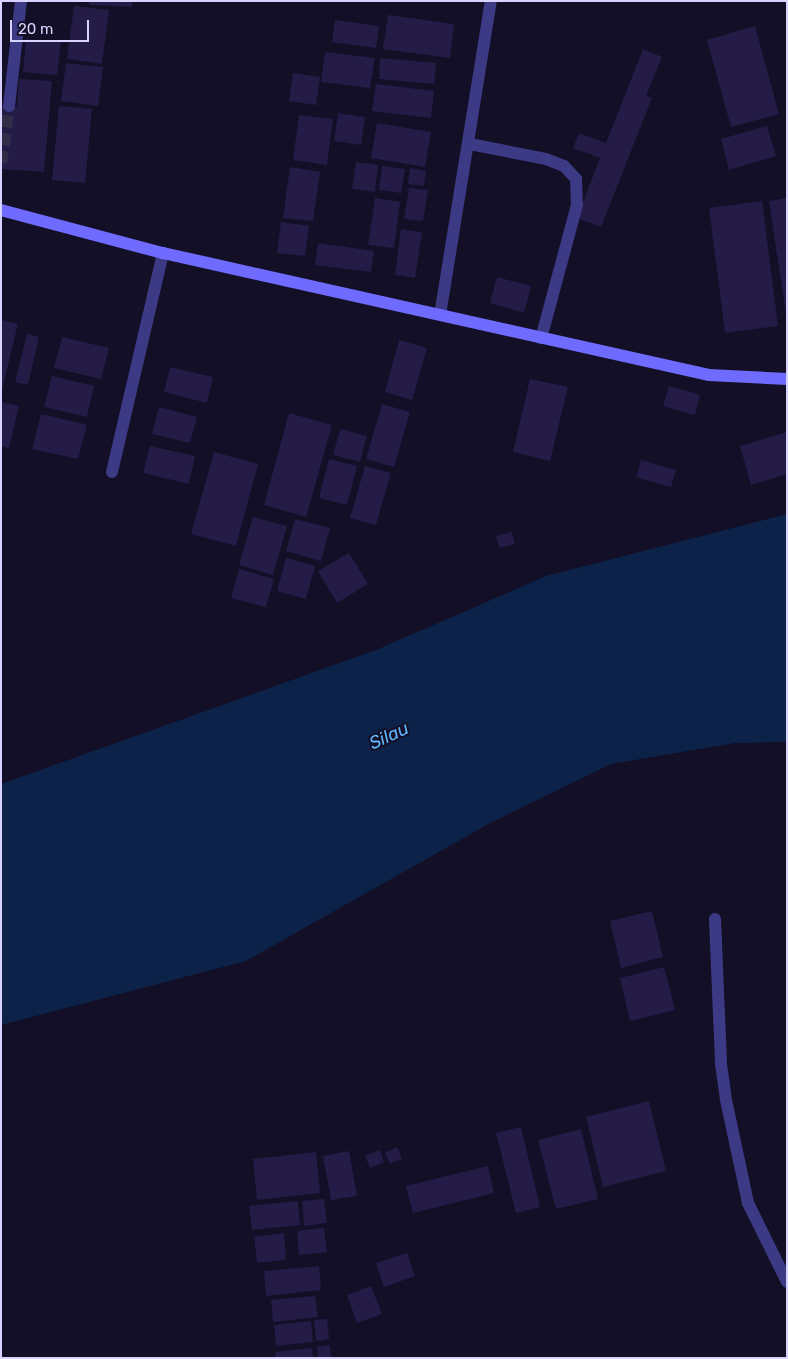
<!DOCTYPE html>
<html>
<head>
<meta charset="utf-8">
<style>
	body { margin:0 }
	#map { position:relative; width:788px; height:1359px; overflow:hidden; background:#130f26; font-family:Rubik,sans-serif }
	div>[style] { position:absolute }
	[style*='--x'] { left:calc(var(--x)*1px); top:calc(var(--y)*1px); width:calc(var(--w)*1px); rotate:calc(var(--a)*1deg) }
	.water>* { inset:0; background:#0c2248 }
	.building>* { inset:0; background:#241b47 }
	.street-tunnel>* { height:12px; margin-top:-6px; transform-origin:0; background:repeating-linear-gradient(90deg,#312d47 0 12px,transparent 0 18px) }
	.lane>* { height:12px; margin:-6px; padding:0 6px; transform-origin:6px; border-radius:6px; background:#3d3a85 }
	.street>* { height:12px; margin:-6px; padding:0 6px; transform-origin:6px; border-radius:6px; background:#3d3a85 }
	.secondary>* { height:12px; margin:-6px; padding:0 6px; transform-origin:6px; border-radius:6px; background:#6f6bff }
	span { translate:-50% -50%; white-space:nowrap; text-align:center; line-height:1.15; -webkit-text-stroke:4px #130f26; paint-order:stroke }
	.water-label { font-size:18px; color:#62b6ff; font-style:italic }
	.frame { position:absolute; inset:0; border:2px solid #d9d4ff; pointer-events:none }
	.scale { position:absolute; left:10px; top:20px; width:79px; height:22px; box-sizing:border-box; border:2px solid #d9d4ff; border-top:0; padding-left:6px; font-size:15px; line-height:18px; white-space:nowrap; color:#d9d4ff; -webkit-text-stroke:4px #130f26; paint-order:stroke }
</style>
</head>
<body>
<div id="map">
	<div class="water">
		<i style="clip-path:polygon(787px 514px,787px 742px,735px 743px,611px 764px,492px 822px,246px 961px,1px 1025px,1px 784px,376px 650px,546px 576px)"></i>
	</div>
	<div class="building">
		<i style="clip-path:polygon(89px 1px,132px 1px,132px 7px,89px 5px)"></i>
		<i style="clip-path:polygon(74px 6px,109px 10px,102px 64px,67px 59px)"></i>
		<i style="clip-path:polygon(388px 15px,454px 24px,450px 58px,383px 49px)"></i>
		<i style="clip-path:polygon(335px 20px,379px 26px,376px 48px,332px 42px)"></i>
		<i style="clip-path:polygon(755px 26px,779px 114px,731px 127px,707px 40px)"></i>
		<i style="clip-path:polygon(26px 39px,61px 42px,57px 75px,23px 72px)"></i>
		<i style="clip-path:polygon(643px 49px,662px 57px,646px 96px,652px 98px,601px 227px,577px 218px,600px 158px,573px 148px,579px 133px,606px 143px)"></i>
		<i style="clip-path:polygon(325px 52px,375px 58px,370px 88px,321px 82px)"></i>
		<i style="clip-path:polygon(380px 58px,436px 63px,434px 84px,379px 79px)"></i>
		<i style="clip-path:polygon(66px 63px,103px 67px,98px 106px,61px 101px)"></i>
		<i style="clip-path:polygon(293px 73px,320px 77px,316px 105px,289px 101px)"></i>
		<i style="clip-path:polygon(19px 79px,52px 81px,44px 172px,1px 169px,1px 105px,17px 107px)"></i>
		<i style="clip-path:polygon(376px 84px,434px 91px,431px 118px,372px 111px)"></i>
		<i style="clip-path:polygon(59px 106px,92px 109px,85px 183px,52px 180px)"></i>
		<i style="clip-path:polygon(338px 113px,365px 117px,361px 145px,334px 141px)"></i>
		<i style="clip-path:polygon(299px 115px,333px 119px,327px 165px,293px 160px)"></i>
		<i style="clip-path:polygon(377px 123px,431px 132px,425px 167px,371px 158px)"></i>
		<i style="clip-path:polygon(767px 126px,776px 156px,729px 170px,721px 139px)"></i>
		<i style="clip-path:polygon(356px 162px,378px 165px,375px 192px,352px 189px)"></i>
		<i style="clip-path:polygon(382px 166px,405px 169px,401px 193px,379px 190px)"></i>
		<i style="clip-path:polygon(290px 167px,320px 172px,313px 221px,283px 218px)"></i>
		<i style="clip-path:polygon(410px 168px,426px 171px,424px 186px,408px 184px)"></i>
		<i style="clip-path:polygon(409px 188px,428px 190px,423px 221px,404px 219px)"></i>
		<i style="clip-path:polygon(375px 198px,400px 202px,394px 248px,368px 245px)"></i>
		<i style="clip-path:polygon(787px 198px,787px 314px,786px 314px,769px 201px)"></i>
		<i style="clip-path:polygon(762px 201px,778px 326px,725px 333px,709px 208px)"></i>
		<i style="clip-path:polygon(281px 222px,309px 226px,305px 256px,277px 253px)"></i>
		<i style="clip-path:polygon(401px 229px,422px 232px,415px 278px,395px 275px)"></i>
		<i style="clip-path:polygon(318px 243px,374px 251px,371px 272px,315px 265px)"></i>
		<i style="clip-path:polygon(497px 277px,531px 286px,524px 313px,490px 303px)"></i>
		<i style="clip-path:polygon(1px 320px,18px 324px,2px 390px,1px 390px)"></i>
		<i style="clip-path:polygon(27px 334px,39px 337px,28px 385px,15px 382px)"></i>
		<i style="clip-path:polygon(62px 337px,109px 348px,101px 379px,54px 368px)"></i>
		<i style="clip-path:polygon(399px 340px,427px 348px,412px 400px,385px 392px)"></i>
		<i style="clip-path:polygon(170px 367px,213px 377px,207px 403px,164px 392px)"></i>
		<i style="clip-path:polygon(52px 376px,94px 386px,87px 417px,44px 407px)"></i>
		<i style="clip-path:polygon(530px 379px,568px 387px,550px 461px,513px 452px)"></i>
		<i style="clip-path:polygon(669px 386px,700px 395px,695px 415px,663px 406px)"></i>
		<i style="clip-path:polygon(1px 402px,19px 406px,9px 448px,1px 446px)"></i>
		<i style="clip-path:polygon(382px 404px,410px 412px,394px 467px,366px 459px)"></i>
		<i style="clip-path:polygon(159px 407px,197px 417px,190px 443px,152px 434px)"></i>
		<i style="clip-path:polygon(289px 413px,332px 425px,306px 517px,264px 505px)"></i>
		<i style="clip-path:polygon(41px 414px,87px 425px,78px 459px,32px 449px)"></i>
		<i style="clip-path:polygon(340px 429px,367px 436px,360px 462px,333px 455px)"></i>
		<i style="clip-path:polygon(787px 432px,787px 474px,751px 485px,740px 446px)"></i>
		<i style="clip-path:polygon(150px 446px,195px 456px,189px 484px,143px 473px)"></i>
		<i style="clip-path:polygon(214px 452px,258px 464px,236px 546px,191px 534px)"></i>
		<i style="clip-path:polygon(329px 459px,357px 466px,347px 505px,319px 498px)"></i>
		<i style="clip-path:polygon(641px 460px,676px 470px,671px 487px,636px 477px)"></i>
		<i style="clip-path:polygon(365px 466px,391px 473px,376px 525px,350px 518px)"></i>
		<i style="clip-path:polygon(253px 517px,287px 526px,273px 575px,239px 565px)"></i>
		<i style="clip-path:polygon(295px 519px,330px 528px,321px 561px,286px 551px)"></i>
		<i style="clip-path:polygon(512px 532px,515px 544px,499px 548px,496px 536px)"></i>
		<i style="clip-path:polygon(349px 553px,368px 584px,337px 603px,318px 571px)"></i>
		<i style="clip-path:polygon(286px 558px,315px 566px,306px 599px,277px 591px)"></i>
		<i style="clip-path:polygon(239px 569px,274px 579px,266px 607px,231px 598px)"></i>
		<i style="clip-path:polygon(652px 911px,663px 957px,621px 968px,610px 921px)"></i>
		<i style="clip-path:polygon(664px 967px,675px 1010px,630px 1021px,620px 978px)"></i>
		<i style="clip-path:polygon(649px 1101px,666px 1171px,603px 1187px,586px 1117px)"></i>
		<i style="clip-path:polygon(521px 1127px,540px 1207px,516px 1213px,496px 1133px)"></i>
		<i style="clip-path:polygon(581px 1129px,598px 1199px,556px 1209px,538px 1140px)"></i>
		<i style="clip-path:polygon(397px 1147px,402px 1159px,390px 1164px,385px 1153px)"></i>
		<i style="clip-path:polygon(380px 1150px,384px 1162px,370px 1168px,365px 1156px)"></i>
		<i style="clip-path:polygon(349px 1151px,357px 1196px,331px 1200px,323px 1156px)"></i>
		<i style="clip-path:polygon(316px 1152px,320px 1193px,257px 1200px,253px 1159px)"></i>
		<i style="clip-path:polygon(488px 1166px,494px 1193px,413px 1213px,406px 1186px)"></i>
		<i style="clip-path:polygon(324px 1199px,327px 1223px,304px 1226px,302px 1201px)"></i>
		<i style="clip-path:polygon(298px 1201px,300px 1225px,252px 1230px,249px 1206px)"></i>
		<i style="clip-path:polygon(324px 1228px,327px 1252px,299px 1255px,297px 1231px)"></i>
		<i style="clip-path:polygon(284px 1233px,286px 1260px,257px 1263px,254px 1237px)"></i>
		<i style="clip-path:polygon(407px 1253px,415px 1276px,384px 1287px,376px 1263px)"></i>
		<i style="clip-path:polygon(319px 1266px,321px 1290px,266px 1296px,264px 1271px)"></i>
		<i style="clip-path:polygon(371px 1286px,382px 1314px,357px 1323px,347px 1295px)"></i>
		<i style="clip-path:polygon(315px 1296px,318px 1317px,273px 1322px,271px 1300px)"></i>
		<i style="clip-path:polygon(327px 1319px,329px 1339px,316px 1341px,314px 1320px)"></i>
		<i style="clip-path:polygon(311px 1321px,313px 1342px,276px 1346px,274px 1325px)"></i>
		<i style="clip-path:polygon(330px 1345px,331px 1358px,318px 1358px,317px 1347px)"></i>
		<i style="clip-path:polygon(312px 1348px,313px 1358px,276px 1358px,275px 1352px)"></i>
	</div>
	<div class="street-tunnel">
		<i style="--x:1;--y:163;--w:58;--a:-82"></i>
	</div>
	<div class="lane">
		<i style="--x:470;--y:144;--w:77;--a:11.2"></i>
		<i style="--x:546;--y:159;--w:19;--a:21"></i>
		<i style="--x:564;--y:166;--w:18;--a:47"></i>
		<i style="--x:576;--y:179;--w:26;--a:88"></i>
		<i style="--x:577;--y:205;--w:138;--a:105.1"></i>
	</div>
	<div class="street">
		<i style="--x:9;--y:106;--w:106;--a:-83.5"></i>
		<i style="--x:440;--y:315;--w:318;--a:-80.8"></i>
		<i style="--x:112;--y:472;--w:225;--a:-76.9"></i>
		<i style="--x:715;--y:919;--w:145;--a:87.6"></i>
		<i style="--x:721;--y:1064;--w:36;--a:82"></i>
		<i style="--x:726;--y:1100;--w:105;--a:77.9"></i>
		<i style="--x:748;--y:1203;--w:88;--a:63.7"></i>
	</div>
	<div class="secondary">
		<i style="--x:1;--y:210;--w:168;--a:14.9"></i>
		<i style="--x:163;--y:253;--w:559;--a:12.6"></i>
		<i style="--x:709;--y:375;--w:78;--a:2.9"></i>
	</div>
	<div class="water-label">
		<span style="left:389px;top:736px;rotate:-25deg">Silau</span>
	</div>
	<div class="frame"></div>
	<div class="scale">20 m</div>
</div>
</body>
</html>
